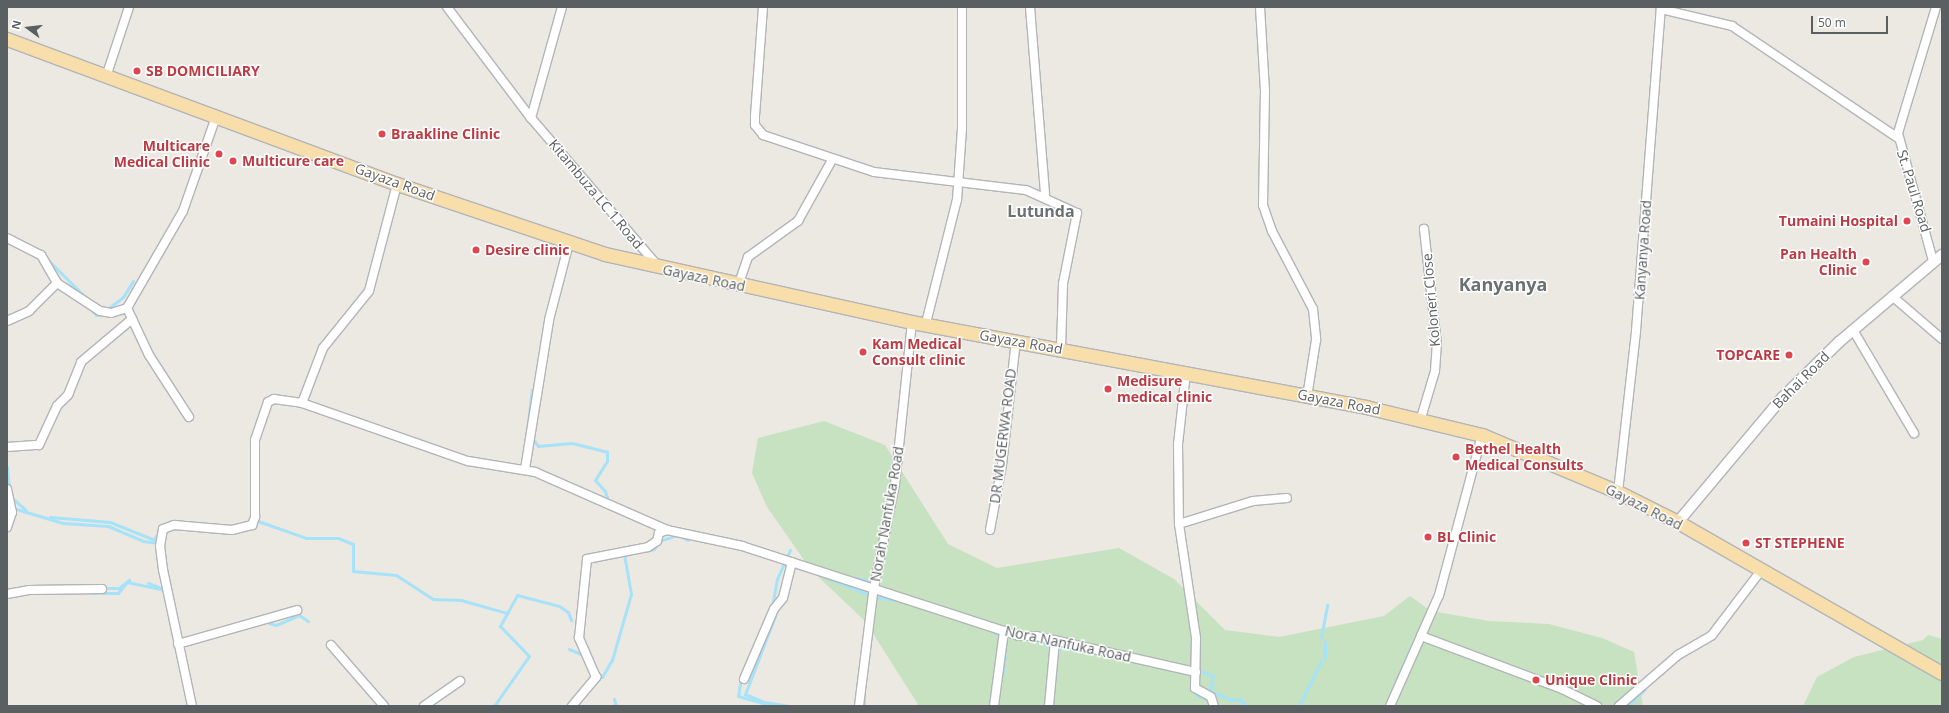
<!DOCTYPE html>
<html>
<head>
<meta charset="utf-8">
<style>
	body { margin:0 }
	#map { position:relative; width:1949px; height:713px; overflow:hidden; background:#ece8e2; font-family:"Open Sans",sans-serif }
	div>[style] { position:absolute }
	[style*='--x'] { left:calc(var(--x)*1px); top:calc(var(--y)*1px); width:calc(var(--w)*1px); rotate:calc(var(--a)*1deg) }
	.green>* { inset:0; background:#c6e2c0 }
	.stream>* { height:3px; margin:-1.5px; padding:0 1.5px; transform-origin:1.5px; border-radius:1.5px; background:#a6e2f8 }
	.roads { filter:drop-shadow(1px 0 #b2b5b8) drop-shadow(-1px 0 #b2b5b8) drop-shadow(0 1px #b2b5b8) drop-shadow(0 -1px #b2b5b8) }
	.minor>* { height:8px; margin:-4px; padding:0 4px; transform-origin:4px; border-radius:4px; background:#fff }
	.tertiary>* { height:10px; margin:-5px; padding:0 5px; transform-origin:5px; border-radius:5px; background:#fff }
	.primary>* { height:13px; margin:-6.5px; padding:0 6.5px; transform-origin:6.5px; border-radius:6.5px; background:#f8deab }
	.dots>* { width:11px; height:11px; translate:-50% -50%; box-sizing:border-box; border:2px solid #fff; border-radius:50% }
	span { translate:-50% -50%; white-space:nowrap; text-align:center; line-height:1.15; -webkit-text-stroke:3px #fff; paint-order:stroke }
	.health-label { font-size:14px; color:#be3a42; font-weight:700 }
	.left { translate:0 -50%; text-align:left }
	.right { translate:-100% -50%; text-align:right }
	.street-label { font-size:14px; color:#5a5f61 }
	.quarter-label { font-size:16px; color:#6b7173; font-weight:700 }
	.district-label { font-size:18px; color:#6b7173; font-weight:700 }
	.frame { position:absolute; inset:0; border:8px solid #5a5f61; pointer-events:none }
	.north { position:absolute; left:8px; top:8px; width:40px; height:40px; -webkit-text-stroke:3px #fff; paint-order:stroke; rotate:285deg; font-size:11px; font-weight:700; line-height:16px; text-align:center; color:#5a5f61 }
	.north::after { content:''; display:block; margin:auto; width:14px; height:18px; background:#5a5f61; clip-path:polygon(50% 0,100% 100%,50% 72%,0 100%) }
	.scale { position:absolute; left:1811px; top:16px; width:77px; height:18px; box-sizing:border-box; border:2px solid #5a5f61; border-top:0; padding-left:5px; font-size:12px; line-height:14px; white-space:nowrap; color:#5a5f61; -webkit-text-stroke:3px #fff; paint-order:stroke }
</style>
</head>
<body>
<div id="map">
	<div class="green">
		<i style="clip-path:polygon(824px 421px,885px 445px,948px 544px,997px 568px,1119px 548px,1174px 579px,1225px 630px,1279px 637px,1384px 616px,1410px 596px,1431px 611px,1489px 621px,1549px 624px,1602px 638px,1634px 652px,1643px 706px,919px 706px,865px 621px,811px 570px,767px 507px,752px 473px,758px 438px)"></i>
		<i style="clip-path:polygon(1928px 635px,1942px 639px,1942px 706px,1803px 706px,1817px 677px,1854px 657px,1923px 640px)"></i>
	</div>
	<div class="stream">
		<i style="--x:49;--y:261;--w:52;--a:45"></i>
		<i style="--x:92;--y:310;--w:6;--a:51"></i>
		<i style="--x:96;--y:315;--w:11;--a:0"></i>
		<i style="--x:105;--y:311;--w:23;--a:-38"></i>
		<i style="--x:123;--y:297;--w:19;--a:-58"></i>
		<i style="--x:532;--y:438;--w:10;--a:53"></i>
		<i style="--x:538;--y:446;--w:34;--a:-5"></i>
		<i style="--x:572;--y:443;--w:36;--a:14"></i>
		<i style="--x:607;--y:452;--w:9;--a:90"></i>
		<i style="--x:607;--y:461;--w:22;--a:122"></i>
		<i style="--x:595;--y:480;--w:15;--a:48"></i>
		<i style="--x:605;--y:491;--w:10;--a:73"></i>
		<i style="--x:525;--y:447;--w:58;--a:-83.1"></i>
		<i style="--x:7;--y:467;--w:22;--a:85"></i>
		<i style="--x:12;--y:498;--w:18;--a:41"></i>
		<i style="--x:622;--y:506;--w:13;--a:23"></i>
		<i style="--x:13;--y:508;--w:52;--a:16.7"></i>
		<i style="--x:63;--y:523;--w:45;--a:3.8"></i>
		<i style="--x:108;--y:526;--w:38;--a:23"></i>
		<i style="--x:143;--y:541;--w:16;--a:7"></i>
		<i style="--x:50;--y:517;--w:60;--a:4.8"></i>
		<i style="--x:110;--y:522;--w:48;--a:21.8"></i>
		<i style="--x:255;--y:520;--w:54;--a:19.4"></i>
		<i style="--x:306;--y:538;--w:32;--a:0"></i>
		<i style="--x:338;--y:538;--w:16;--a:22"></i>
		<i style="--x:353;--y:544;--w:27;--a:90"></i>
		<i style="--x:353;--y:571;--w:43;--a:5.3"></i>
		<i style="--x:396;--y:575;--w:44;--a:33"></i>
		<i style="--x:433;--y:599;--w:28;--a:2"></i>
		<i style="--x:461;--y:600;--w:48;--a:15.8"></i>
		<i style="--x:154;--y:539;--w:12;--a:-55"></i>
		<i style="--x:763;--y:549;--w:35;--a:18"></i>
		<i style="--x:646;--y:551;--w:8;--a:-14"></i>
		<i style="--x:654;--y:549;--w:9;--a:-58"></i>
		<i style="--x:659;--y:541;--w:20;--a:-18"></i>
		<i style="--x:678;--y:535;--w:11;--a:27"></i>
		<i style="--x:825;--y:577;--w:48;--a:21.8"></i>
		<i style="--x:161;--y:578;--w:12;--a:70"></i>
		<i style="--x:854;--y:578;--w:18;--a:9"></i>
		<i style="--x:148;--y:583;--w:17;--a:21"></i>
		<i style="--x:51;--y:586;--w:36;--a:0"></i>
		<i style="--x:102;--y:588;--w:17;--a:0"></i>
		<i style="--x:119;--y:588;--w:13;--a:-39"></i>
		<i style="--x:7;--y:589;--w:6;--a:0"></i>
		<i style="--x:92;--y:593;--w:26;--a:0"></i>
		<i style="--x:118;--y:593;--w:14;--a:-51"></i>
		<i style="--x:127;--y:582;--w:39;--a:12"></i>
		<i style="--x:875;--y:597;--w:20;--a:9"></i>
		<i style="--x:937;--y:605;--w:42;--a:19.3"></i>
		<i style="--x:772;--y:607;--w:28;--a:-80"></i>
		<i style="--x:777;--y:579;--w:32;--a:-66"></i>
		<i style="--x:775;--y:616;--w:84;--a:111"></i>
		<i style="--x:745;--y:694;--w:21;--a:23"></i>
		<i style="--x:764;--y:702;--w:24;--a:9"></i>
		<i style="--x:269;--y:623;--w:7;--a:16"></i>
		<i style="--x:276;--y:625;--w:25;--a:-23"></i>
		<i style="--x:299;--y:615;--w:11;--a:34"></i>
		<i style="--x:992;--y:631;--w:12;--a:31"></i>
		<i style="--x:1321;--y:637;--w:33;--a:-79"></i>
		<i style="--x:1034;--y:639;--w:19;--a:25"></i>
		<i style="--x:1413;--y:643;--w:17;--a:-65"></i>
		<i style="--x:1105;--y:648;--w:86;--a:12.7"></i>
		<i style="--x:569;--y:649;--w:15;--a:23"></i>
		<i style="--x:1058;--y:654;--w:7;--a:-82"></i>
		<i style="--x:1059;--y:647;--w:29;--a:10"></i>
		<i style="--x:1325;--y:658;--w:16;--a:-90"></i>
		<i style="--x:593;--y:661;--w:16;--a:68"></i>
		<i style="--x:1197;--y:669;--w:17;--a:24"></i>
		<i style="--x:1213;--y:676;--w:15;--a:101"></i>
		<i style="--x:1210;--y:691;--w:23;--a:23"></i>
		<i style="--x:1231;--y:700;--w:8;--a:-7"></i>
		<i style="--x:1239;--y:699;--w:11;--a:41"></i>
		<i style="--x:1189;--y:674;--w:22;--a:72"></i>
		<i style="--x:1196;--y:695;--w:12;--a:20"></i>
		<i style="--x:599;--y:677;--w:3;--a:0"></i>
		<i style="--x:602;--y:677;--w:20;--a:-60"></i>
		<i style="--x:612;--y:660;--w:69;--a:-73.9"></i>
		<i style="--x:631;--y:594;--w:41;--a:-99.9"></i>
		<i style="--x:1002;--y:677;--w:22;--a:-82"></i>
		<i style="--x:741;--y:678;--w:18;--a:99"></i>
		<i style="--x:738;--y:696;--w:35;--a:16"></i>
		<i style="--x:864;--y:695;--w:11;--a:90"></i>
		<i style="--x:614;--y:699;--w:7;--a:74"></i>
		<i style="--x:494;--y:706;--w:61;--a:-55"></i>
		<i style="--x:529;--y:656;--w:42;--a:-134"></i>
		<i style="--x:500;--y:626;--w:35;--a:-61"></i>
		<i style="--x:517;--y:595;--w:43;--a:14.7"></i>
		<i style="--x:559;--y:606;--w:11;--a:34"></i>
		<i style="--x:568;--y:612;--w:9;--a:69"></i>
		<i style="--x:855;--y:706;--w:26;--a:-83"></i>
		<i style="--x:1046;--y:706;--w:32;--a:-86"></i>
		<i style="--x:1299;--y:706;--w:50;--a:-63.9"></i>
		<i style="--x:1385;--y:706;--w:64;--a:-66.2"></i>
		<i style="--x:1628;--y:706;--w:24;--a:-45"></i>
	</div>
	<div class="roads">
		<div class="minor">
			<i style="--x:447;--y:7;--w:139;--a:52.9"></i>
			<i style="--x:531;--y:118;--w:194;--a:49.4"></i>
			<i style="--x:763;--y:7;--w:109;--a:94.2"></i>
			<i style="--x:755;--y:116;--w:9;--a:90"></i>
			<i style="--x:755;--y:125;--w:13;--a:51"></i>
			<i style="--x:763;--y:135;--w:117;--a:18.4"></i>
			<i style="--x:874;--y:172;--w:153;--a:6.8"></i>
			<i style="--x:1026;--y:190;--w:56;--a:24.3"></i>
			<i style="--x:1077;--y:213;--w:72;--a:101.2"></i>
			<i style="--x:1063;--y:284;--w:65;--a:91.8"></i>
			<i style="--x:1030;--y:7;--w:189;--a:85.4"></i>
			<i style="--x:1260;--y:7;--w:84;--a:86.6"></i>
			<i style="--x:1265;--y:91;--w:114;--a:91"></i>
			<i style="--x:1263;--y:205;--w:28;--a:71"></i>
			<i style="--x:1272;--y:231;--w:88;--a:62.3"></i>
			<i style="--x:1313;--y:309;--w:31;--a:84"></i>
			<i style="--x:1316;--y:340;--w:58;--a:99"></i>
			<i style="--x:1661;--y:9;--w:73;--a:13.5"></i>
			<i style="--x:1732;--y:26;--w:200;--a:34"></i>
			<i style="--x:106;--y:77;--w:74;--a:-71.8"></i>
			<i style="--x:531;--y:118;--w:115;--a:-74.4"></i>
			<i style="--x:7;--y:238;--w:38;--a:27"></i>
			<i style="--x:41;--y:255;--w:32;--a:60"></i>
			<i style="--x:57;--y:283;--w:51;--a:33.1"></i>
			<i style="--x:100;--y:311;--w:11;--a:10"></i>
			<i style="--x:111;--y:313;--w:17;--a:-17"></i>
			<i style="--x:1933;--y:261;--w:133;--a:-105.3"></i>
			<i style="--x:1898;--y:133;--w:132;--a:-73.2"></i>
			<i style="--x:738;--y:286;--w:31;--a:-71"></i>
			<i style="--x:748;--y:257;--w:62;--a:-35.8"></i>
			<i style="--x:798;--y:221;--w:70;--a:-60.9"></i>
			<i style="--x:1892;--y:296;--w:66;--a:40.7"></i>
			<i style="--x:7;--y:321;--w:24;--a:-24"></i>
			<i style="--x:29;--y:311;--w:40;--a:-45"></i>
			<i style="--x:926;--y:323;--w:127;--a:-75.9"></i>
			<i style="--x:957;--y:200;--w:71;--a:-86"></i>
			<i style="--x:962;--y:129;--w:122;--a:-90"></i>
			<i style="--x:1853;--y:330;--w:120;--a:59.4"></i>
			<i style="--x:1186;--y:372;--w:72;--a:96.3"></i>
			<i style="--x:1178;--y:444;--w:80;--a:89.3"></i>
			<i style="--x:1179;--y:524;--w:115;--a:81.5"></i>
			<i style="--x:1196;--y:638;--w:50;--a:91.1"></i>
			<i style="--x:1195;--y:688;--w:18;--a:29"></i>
			<i style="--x:1211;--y:697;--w:9;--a:72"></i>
			<i style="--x:302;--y:403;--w:176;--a:19.3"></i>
			<i style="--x:468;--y:461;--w:68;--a:9.3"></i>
			<i style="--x:535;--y:472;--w:144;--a:23.7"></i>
			<i style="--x:189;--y:417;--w:74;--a:-122.8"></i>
			<i style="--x:149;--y:355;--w:52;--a:-115.1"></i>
			<i style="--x:127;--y:308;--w:112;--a:-60"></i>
			<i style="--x:183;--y:211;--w:100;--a:-70.7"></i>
			<i style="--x:1421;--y:418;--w:49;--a:-73.4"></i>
			<i style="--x:1435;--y:371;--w:26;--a:-86"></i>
			<i style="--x:1437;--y:345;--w:117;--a:-96.4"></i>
			<i style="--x:1482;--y:435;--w:166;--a:105"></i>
			<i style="--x:1439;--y:595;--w:45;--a:113.7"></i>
			<i style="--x:1421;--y:636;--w:151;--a:20.6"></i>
			<i style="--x:1562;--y:689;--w:39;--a:26"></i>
			<i style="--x:7;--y:447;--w:32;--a:-4"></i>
			<i style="--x:39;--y:445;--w:43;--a:-65.2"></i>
			<i style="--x:57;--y:406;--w:16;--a:-45"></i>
			<i style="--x:68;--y:395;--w:35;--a:-68"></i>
			<i style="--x:81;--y:362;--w:67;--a:-40.1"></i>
			<i style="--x:525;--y:469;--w:151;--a:-80.8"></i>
			<i style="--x:549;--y:320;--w:80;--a:-75.4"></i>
			<i style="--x:7;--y:489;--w:24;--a:78"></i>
			<i style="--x:12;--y:512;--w:16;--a:108"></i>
			<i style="--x:1618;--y:492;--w:162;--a:-83.6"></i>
			<i style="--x:1636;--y:331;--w:325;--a:-85.6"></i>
			<i style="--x:1179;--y:524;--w:77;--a:-17.3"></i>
			<i style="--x:1253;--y:501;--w:34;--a:-5"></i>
			<i style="--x:990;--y:530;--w:66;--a:-79.5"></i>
			<i style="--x:1002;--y:465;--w:125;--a:-83.6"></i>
			<i style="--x:7;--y:594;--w:22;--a:-10"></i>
			<i style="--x:29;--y:590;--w:73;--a:-0.8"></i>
			<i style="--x:178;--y:644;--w:124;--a:-15.9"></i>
			<i style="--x:331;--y:645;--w:81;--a:49"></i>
			<i style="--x:744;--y:679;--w:76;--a:-66.8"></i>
			<i style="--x:774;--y:609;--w:14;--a:-51"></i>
			<i style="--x:783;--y:598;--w:37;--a:-76"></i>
			<i style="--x:192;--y:706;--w:139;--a:-102"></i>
			<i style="--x:163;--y:570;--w:24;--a:-97"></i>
			<i style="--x:160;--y:546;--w:17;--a:-80"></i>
			<i style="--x:163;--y:529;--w:12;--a:-20"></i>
			<i style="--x:174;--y:525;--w:58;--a:4.9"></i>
			<i style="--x:232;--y:530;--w:21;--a:-14"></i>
			<i style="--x:252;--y:525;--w:9;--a:-69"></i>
			<i style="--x:255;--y:517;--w:77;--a:-90"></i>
			<i style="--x:255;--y:440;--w:40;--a:-71.1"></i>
			<i style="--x:268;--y:402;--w:7;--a:-27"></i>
			<i style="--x:274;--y:399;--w:28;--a:8"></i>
			<i style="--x:302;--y:403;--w:59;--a:-69.1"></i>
			<i style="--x:323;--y:348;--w:73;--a:-51.1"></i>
			<i style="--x:369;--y:291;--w:111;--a:-75.3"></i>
			<i style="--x:424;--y:706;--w:44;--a:-34.8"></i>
			<i style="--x:572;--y:706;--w:38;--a:-50"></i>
			<i style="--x:596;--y:677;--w:43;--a:-113.6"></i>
			<i style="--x:579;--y:638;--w:79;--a:-84.2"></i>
			<i style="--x:587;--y:559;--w:62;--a:-11.1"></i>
			<i style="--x:648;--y:547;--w:11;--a:-34"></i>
			<i style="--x:657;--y:541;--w:8;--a:-76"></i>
			<i style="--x:659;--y:533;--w:9;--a:-21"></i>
			<i style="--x:667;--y:530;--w:77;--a:12"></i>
			<i style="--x:742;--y:546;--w:291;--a:18"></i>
			<i style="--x:1019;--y:636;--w:17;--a:0"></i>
			<i style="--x:1036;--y:636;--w:164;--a:12.7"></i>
			<i style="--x:859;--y:706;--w:114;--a:-82.9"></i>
			<i style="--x:873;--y:593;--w:111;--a:-78.6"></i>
			<i style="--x:895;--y:484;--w:163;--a:-84"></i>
			<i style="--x:994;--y:706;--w:76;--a:-82.4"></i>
			<i style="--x:1049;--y:706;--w:66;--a:-84.8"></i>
			<i style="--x:1390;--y:706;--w:77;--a:-66.1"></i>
			<i style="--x:1619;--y:706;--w:78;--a:-40.8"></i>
			<i style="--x:1678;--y:655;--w:39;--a:-30"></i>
			<i style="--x:1712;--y:635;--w:79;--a:-52.7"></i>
		</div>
		<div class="tertiary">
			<i style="--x:1678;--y:522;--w:163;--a:-50"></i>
			<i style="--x:1783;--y:397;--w:78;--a:-44.5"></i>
			<i style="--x:1839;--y:342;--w:135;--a:-40.2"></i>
		</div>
		<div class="primary">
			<i style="--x:7;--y:39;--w:416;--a:20.4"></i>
			<i style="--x:397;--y:184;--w:219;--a:18.6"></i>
			<i style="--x:605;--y:254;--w:314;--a:12.5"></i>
			<i style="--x:912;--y:322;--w:462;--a:10.6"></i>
			<i style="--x:1366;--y:407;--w:119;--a:13.6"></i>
			<i style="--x:1482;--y:435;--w:147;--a:22.7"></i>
			<i style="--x:1618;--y:492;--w:67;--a:26.6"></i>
			<i style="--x:1678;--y:522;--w:304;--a:29.8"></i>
		</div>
	</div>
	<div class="dots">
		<i style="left:137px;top:71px;background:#e0444e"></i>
		<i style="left:382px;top:134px;background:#e0444e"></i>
		<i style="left:219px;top:154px;background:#e0444e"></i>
		<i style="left:233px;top:161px;background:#e0444e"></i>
		<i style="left:1907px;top:221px;background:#e0444e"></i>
		<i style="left:476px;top:250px;background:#e0444e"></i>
		<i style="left:1866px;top:262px;background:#e0444e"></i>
		<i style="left:863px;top:352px;background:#e0444e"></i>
		<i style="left:1789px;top:355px;background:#e0444e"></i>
		<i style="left:1108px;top:389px;background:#e0444e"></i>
		<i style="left:1456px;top:457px;background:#e0444e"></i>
		<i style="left:1428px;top:537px;background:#e0444e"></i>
		<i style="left:1746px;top:543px;background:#e0444e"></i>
		<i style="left:1536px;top:680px;background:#e0444e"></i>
	</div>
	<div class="health-label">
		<span class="left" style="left:146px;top:71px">SB DOMICILIARY</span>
		<span class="left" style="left:391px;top:134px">Braakline Clinic</span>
		<span class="right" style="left:210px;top:154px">Multicare<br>Medical Clinic</span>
		<span class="left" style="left:242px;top:161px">Multicure care</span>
		<span class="right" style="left:1898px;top:221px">Tumaini Hospital</span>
		<span class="left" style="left:485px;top:250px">Desire clinic</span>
		<span class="right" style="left:1857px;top:262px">Pan Health<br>Clinic</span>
		<span class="left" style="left:872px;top:352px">Kam Medical<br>Consult clinic</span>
		<span class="right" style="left:1780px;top:355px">TOPCARE</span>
		<span class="left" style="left:1117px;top:389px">Medisure<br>medical clinic</span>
		<span class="left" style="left:1465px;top:457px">Bethel Health<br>Medical Consults</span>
		<span class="left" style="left:1437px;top:537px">BL Clinic</span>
		<span class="left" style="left:1755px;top:543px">ST STEPHENE</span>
		<span class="left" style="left:1545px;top:680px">Unique Clinic</span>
	</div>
	<div class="street-label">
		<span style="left:395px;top:182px;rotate:20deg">Gayaza Road</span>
		<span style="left:1914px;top:191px;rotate:73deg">St. Paul Road</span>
		<span style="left:596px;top:194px;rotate:50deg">Kitambuza LC 1 Road</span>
		<span style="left:1643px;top:250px;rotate:-86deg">Kanyanya Road</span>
		<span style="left:704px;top:278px;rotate:12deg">Gayaza Road</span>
		<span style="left:1431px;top:300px;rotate:-95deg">Koloneri Close</span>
		<span style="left:1021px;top:342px;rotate:10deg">Gayaza Road</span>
		<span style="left:1801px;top:380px;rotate:-45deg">Bahai Road</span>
		<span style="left:1339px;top:402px;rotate:11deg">Gayaza Road</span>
		<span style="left:1003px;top:436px;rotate:-83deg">DR MUGERWA ROAD</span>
		<span style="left:1644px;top:507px;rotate:27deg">Gayaza Road</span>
		<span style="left:887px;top:514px;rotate:-80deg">Norah Nanfuka Road</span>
		<span style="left:1068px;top:644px;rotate:12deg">Nora Nanfuka Road</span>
	</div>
	<div class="quarter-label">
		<span style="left:1041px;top:211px">Lutunda</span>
	</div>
	<div class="district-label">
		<span style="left:1503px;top:284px">Kanyanya</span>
	</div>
	<div class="frame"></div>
	<div class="north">N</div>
	<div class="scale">50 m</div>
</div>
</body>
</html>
